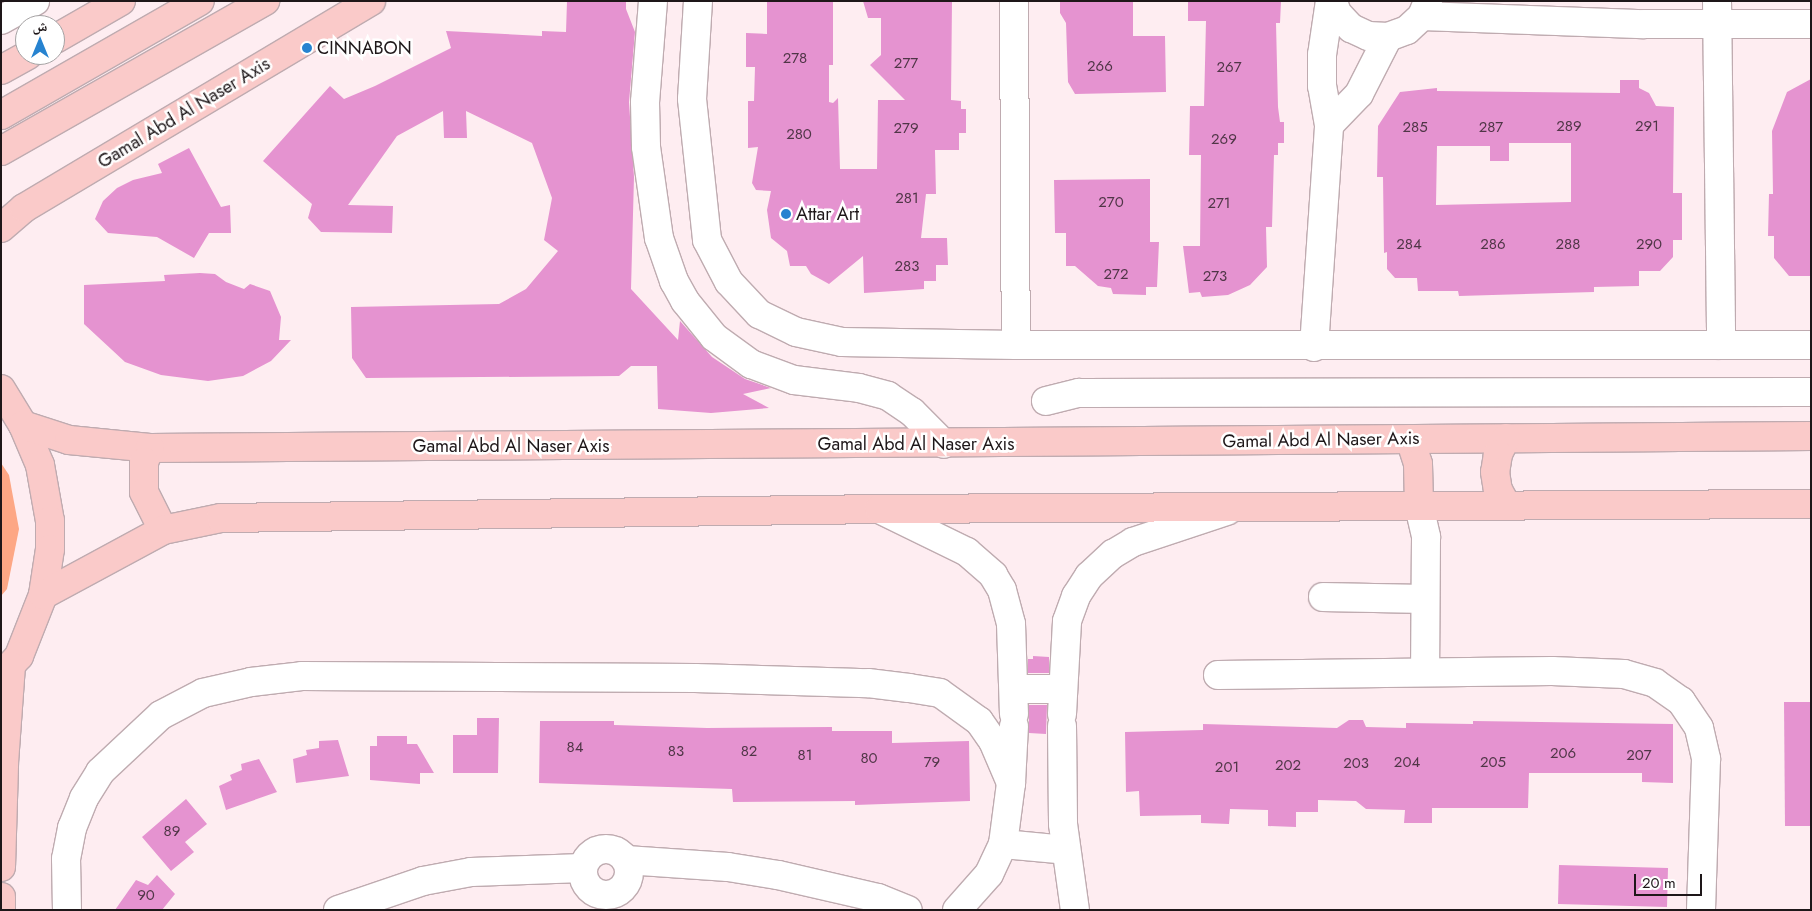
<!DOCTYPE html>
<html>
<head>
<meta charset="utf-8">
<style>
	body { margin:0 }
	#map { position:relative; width:1812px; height:911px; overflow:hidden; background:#feedf1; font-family:Jost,"Noto Naskh Arabic",sans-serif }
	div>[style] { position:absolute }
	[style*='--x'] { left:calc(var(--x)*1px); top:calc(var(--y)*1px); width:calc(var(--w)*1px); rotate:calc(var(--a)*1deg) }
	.green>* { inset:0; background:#fda785 }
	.building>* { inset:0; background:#e593d0 }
	.roads { filter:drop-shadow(1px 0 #bfabb0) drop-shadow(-1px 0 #bfabb0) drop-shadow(0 1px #bfabb0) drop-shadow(0 -1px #bfabb0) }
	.minor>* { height:28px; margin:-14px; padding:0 14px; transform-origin:14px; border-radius:14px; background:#fff }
	.minor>.ring { margin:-14px; padding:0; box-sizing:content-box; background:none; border:28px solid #fff; border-radius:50% }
	.major>* { height:28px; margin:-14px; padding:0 14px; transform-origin:14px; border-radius:14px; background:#facac9 }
	.dots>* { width:14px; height:14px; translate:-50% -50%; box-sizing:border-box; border:2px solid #fff; border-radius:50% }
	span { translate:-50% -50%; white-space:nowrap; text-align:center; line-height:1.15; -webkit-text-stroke:5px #fff; paint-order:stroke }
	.number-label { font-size:15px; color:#503647 }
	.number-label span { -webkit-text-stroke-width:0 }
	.poi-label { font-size:18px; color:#1e1719 }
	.left { translate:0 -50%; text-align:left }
	.street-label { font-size:18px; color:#1e1719 }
	.frame { position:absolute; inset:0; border:2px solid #1e1719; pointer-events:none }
	.north { position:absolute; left:15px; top:15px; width:50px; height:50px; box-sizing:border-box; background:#fff; border:1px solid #a5a2a3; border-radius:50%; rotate:0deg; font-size:14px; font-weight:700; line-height:20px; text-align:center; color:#1e1719 }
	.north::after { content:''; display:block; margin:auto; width:18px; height:22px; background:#2783d0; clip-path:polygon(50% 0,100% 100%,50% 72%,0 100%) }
	.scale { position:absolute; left:1634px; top:874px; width:68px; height:22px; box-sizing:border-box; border:2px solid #1e1719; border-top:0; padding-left:6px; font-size:15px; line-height:18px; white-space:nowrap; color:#1e1719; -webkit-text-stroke:4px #fff; paint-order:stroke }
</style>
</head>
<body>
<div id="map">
	<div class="green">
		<i style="clip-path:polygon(1px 463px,9px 475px,19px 529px,7px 589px,1px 596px)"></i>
	</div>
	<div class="building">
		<i style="clip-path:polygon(567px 1px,626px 1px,626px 9px,635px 32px,629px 102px,634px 177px,631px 289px,678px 340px,680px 321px,712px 357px,745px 379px,771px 388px,743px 394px,769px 408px,711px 413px,658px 409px,657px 366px,631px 366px,619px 376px,366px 378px,352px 358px,351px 307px,499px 304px,526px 289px,558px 251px,544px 240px,552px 198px,532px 143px,466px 111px,467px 138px,444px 138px,443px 111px,397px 136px,348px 205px,393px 206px,392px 233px,321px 232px,308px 218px,312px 204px,263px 161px,330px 86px,344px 99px,375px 86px,451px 48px,446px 31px,542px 36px,542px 31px,566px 32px)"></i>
		<i style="clip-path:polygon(767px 1px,833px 1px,833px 65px,829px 65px,829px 102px,833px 103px,838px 98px,840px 169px,877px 169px,878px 100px,905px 100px,870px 65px,881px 55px,881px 18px,868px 18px,863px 1px,952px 1px,951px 100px,961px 101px,961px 109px,966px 109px,966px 133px,959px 133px,959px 150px,935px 150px,936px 194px,926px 194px,921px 238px,947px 238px,948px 265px,936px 265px,936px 281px,924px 281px,924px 289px,864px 293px,863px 256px,829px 284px,811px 274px,806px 266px,790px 266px,787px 251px,771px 238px,767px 210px,771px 191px,756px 190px,752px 183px,758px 147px,748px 148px,748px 101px,754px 101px,755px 67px,746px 67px,746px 33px,767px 34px)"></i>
		<i style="clip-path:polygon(1060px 1px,1133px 1px,1133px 36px,1165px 36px,1166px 92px,1075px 94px,1068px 82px,1066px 23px,1060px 13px)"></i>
		<i style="clip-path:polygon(1188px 1px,1281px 1px,1280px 23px,1276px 23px,1278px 107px,1280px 122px,1284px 122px,1284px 143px,1278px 143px,1278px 155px,1274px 155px,1272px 227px,1266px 227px,1267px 267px,1250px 285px,1228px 295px,1202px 297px,1200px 292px,1189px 293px,1183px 246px,1200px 246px,1201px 155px,1189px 155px,1190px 106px,1204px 106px,1206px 21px,1188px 21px)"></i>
		<i style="clip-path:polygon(1811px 79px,1811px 276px,1789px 276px,1774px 258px,1774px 236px,1768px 236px,1769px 194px,1773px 194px,1772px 131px,1787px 92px)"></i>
		<i style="clip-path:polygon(evenodd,1620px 80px,1639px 80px,1639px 88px,1649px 93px,1656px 106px,1674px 107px,1673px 193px,1682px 193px,1682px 240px,1673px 240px,1673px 257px,1660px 271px,1639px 271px,1639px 286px,1594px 287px,1594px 292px,1459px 296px,1458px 291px,1418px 291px,1417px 278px,1395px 278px,1387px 269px,1387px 252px,1384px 253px,1383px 177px,1377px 177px,1378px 126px,1400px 92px,1437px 88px,1437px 91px,1620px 93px,1620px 80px,1509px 143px,1571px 143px,1571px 202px,1436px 205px,1437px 146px,1490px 146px,1490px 161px,1509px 161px,1509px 143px)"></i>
		<i style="clip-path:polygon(189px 148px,221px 207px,230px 205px,231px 233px,209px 233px,194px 258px,157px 237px,108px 233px,95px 219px,103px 201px,117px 188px,133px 180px,162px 173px,158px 164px)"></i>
		<i style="clip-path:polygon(1150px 179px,1150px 242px,1159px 242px,1157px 287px,1146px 287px,1146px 295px,1113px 294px,1111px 288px,1098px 286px,1075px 266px,1066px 266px,1066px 233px,1055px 233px,1054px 180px)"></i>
		<i style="clip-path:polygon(200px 273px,215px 274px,226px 282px,244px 289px,250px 284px,270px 291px,281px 317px,279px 340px,291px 340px,271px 361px,243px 376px,208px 381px,161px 375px,125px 362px,84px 324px,84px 285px,165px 281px,164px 275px)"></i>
		<i style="clip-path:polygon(1033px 656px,1049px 657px,1049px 673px,1028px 673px,1028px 659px,1033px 659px)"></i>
		<i style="clip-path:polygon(1784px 702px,1811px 702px,1811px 826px,1785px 826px)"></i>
		<i style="clip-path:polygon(1029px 705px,1047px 705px,1046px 734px,1029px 733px)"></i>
		<i style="clip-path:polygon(477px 718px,499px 718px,498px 773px,453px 773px,453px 735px,477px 735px)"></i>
		<i style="clip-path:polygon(1349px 720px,1363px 720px,1366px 727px,1406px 728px,1406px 723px,1473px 724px,1473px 721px,1673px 724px,1673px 783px,1642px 782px,1642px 773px,1529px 773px,1528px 808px,1432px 808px,1432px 823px,1404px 823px,1405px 810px,1366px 809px,1356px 801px,1318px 800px,1318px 812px,1296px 812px,1296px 827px,1268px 826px,1268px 810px,1230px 809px,1229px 824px,1201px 823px,1201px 815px,1140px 816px,1139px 791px,1126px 792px,1125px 732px,1203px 730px,1203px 724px,1337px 728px)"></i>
		<i style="clip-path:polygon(540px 721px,614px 721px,614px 725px,707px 728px,832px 727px,832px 731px,892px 731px,892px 743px,969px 741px,970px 801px,855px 805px,855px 801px,733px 802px,732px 789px,539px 783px)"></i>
		<i style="clip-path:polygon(377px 736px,407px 736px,407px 744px,417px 744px,434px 773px,420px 773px,420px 784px,370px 780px,370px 746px,377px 746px)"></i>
		<i style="clip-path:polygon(338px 740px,349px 776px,296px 783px,293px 759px,307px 755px,306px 750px,319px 748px,319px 741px)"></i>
		<i style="clip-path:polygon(259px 759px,277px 792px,226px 810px,219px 786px,232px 780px,230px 775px,242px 770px,241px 764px)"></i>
		<i style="clip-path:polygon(186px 799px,207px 824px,185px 842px,194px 852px,171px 871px,142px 837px)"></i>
		<i style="clip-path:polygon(1559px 865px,1668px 868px,1667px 907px,1558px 904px)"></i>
		<i style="clip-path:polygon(157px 875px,175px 894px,162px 910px,115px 910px,136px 880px,148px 885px)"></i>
	</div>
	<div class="roads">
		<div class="minor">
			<i style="--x:653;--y:1;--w:101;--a:94.5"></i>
			<i style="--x:645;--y:102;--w:45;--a:88.7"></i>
			<i style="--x:646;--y:147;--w:92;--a:81.9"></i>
			<i style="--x:659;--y:238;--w:46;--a:70.8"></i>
			<i style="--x:674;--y:281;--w:23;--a:61"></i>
			<i style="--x:685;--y:301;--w:46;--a:51.1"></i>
			<i style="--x:714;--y:337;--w:46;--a:36.1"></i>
			<i style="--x:751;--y:364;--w:46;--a:20.4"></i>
			<i style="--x:794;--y:380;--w:65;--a:7"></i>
			<i style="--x:859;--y:388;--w:30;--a:15"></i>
			<i style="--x:888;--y:396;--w:29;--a:34"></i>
			<i style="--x:912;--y:412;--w:45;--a:45"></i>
			<i style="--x:698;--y:1;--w:98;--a:93.5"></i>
			<i style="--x:692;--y:99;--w:142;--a:83.9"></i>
			<i style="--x:707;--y:240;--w:47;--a:62.4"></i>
			<i style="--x:729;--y:282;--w:44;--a:46.8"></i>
			<i style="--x:759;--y:314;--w:41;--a:25.9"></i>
			<i style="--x:796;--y:332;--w:47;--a:12.3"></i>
			<i style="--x:842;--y:342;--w:174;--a:1"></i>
			<i style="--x:1016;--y:345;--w:795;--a:0"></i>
			<i style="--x:1014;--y:1;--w:344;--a:89.7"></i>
			<i style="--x:1333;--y:1;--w:13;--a:72"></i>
			<i style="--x:1337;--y:13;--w:21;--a:47"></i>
			<i style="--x:1351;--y:28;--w:19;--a:25"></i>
			<i style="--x:1368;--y:36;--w:20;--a:3"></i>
			<i style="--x:1388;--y:37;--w:20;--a:-20"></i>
			<i style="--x:1407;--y:30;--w:21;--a:-43"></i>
			<i style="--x:1422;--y:16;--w:16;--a:-68"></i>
			<i style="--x:1717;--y:1;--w:344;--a:89.3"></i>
			<i style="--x:1422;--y:16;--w:222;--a:2.1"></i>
			<i style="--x:1644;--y:24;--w:167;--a:0"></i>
			<i style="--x:1;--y:20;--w:39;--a:-29"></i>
			<i style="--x:1329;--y:125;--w:43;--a:-45.9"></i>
			<i style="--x:1359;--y:94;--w:64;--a:-63"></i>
			<i style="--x:1314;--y:347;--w:223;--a:-86.1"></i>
			<i style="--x:1329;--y:125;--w:40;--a:-100"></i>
			<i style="--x:1322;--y:86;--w:31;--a:-90"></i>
			<i style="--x:1322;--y:55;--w:55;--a:-81.6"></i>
			<i style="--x:1046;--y:401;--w:34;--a:-14"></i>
			<i style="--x:1079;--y:393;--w:732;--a:-0.08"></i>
			<i style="--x:1419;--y:506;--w:32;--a:77"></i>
			<i style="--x:1426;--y:537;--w:135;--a:90.4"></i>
			<i style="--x:879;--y:509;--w:98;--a:26"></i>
			<i style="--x:967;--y:552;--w:35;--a:41"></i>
			<i style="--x:993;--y:575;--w:17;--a:59"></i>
			<i style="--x:1002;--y:590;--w:35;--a:75"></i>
			<i style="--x:1011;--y:624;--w:90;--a:88.1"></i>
			<i style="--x:1323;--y:597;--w:102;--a:1.1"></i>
			<i style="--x:1218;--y:675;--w:334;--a:-0.7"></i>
			<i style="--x:1552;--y:671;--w:72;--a:2.4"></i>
			<i style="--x:1624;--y:674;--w:32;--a:16"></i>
			<i style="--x:1655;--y:683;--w:32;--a:35"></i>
			<i style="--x:1681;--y:701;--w:32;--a:56"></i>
			<i style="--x:1699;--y:728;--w:32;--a:77"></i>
			<i style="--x:1706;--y:759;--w:151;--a:91.9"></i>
			<i style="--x:1014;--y:689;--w:49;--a:0"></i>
			<i style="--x:1062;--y:714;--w:93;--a:-86.9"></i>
			<i style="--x:1067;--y:621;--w:27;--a:-70"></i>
			<i style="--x:1076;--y:596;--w:24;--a:-57"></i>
			<i style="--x:1089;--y:576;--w:33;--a:-43"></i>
			<i style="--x:1113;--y:554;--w:23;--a:-31"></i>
			<i style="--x:1133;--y:542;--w:99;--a:-18.3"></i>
			<i style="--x:1062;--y:726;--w:98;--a:89.4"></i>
			<i style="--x:1063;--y:824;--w:87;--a:82.1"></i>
			<i style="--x:1003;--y:844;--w:63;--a:5.4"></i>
			<i class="ring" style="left:583px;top:849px;width:18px;height:18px"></i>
			<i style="--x:626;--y:860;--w:102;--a:3.9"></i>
			<i style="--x:728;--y:867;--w:51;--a:9.1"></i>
			<i style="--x:778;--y:875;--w:103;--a:13"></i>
			<i style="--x:878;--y:898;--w:32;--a:22"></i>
			<i style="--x:67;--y:910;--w:51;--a:-91.1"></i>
			<i style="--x:66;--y:859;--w:32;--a:-79"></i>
			<i style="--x:72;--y:828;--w:32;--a:-68"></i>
			<i style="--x:84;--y:798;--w:31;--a:-58"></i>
			<i style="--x:100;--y:772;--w:83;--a:-43.1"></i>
			<i style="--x:161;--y:715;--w:47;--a:-27.6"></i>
			<i style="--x:203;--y:693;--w:49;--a:-12.9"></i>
			<i style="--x:251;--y:682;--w:51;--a:-6.7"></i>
			<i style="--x:302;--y:676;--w:393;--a:0.3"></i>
			<i style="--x:695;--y:678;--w:173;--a:1.7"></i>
			<i style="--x:868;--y:683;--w:41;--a:7"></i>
			<i style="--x:909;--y:688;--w:31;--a:9"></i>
			<i style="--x:940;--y:693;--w:48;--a:35.7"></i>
			<i style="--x:979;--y:721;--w:24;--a:55"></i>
			<i style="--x:993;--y:741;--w:46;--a:66.8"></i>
			<i style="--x:338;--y:910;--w:90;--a:-18.8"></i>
			<i style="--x:423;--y:881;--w:49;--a:-10.6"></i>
			<i style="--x:471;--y:872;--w:112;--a:-2"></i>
			<i style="--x:957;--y:910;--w:48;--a:-48.4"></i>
			<i style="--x:989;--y:874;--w:33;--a:-65"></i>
			<i style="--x:1003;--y:844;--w:62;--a:-82.5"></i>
			<i style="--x:1011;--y:783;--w:57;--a:-87"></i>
		</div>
		<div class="major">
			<i style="--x:55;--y:39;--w:76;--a:-29.9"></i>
			<i style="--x:1;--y:70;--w:31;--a:-29"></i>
			<i style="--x:1;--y:115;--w:229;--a:-29.8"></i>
			<i style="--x:1;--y:151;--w:304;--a:-29.6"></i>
			<i style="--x:1;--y:228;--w:30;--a:-41"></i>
			<i style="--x:24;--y:208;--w:404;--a:-30.8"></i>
			<i style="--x:1;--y:389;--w:42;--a:58.6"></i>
			<i style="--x:23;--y:425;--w:43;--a:67"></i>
			<i style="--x:40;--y:465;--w:57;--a:79.9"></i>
			<i style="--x:50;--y:521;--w:28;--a:90"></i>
			<i style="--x:50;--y:549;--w:47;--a:98.7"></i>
			<i style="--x:43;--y:595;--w:66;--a:111.5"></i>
			<i style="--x:19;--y:656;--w:27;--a:132"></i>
			<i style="--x:23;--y:425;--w:48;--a:18.1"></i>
			<i style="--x:69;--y:440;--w:81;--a:5.6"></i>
			<i style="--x:150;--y:448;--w:1661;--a:-0.41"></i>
			<i style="--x:1506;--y:438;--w:18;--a:117"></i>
			<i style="--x:1498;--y:454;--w:18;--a:99"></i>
			<i style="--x:1495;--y:472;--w:18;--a:81"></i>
			<i style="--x:1498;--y:490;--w:18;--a:61"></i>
			<i style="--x:1410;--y:439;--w:26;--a:72"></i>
			<i style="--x:1418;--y:464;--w:42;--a:88.6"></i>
			<i style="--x:150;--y:448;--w:15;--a:113"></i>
			<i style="--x:144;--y:462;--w:30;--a:90"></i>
			<i style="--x:144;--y:492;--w:42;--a:63.4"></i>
			<i style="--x:43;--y:595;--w:136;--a:-28.4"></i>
			<i style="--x:163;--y:530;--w:59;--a:-11.7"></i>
			<i style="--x:221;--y:518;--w:658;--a:-0.78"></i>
			<i style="--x:879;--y:509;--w:932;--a:-0.31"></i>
			<i style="--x:1;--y:867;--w:104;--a:-88.3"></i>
			<i style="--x:4;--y:763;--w:97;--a:-85.9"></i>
			<i style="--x:1;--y:897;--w:13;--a:90"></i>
		</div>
	</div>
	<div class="dots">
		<i style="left:307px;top:48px;background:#2783d0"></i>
		<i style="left:786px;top:214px;background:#2783d0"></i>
	</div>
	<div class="number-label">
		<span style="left:795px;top:59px">278</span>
		<span style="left:906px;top:64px">277</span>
		<span style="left:1100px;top:67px">266</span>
		<span style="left:1229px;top:68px">267</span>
		<span style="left:1569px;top:127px">289</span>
		<span style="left:1647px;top:127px">291</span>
		<span style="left:1415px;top:128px">285</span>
		<span style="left:1491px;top:128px">287</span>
		<span style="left:906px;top:129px">279</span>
		<span style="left:799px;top:135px">280</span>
		<span style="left:1224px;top:140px">269</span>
		<span style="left:907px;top:199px">281</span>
		<span style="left:1111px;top:203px">270</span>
		<span style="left:1219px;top:204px">271</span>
		<span style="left:1409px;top:245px">284</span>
		<span style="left:1493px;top:245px">286</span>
		<span style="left:1568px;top:245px">288</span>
		<span style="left:1649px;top:245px">290</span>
		<span style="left:907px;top:267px">283</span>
		<span style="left:1116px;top:275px">272</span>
		<span style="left:1215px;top:277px">273</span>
		<span style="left:575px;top:748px">84</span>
		<span style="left:676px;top:752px">83</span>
		<span style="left:749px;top:752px">82</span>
		<span style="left:1563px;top:754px">206</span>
		<span style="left:805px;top:756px">81</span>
		<span style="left:1639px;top:756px">207</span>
		<span style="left:869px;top:759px">80</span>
		<span style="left:932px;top:763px">79</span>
		<span style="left:1407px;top:763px">204</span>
		<span style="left:1493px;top:763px">205</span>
		<span style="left:1356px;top:764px">203</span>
		<span style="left:1288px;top:766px">202</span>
		<span style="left:1227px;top:768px">201</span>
		<span style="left:172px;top:832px">89</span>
		<span style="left:146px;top:896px">90</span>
	</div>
	<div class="poi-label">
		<span class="left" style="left:317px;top:48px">CINNABON</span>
		<span class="left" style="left:796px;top:214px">Attar Art</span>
	</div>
	<div class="street-label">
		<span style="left:184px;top:113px;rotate:-31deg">Gamal Abd Al Naser Axis</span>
		<span style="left:1321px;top:440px;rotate:-1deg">Gamal Abd Al Naser Axis</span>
		<span style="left:916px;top:444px">Gamal Abd Al Naser Axis</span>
		<span style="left:511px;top:446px">Gamal Abd Al Naser Axis</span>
	</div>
	<div class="frame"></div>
	<div class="north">ش</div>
	<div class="scale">20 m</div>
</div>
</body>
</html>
